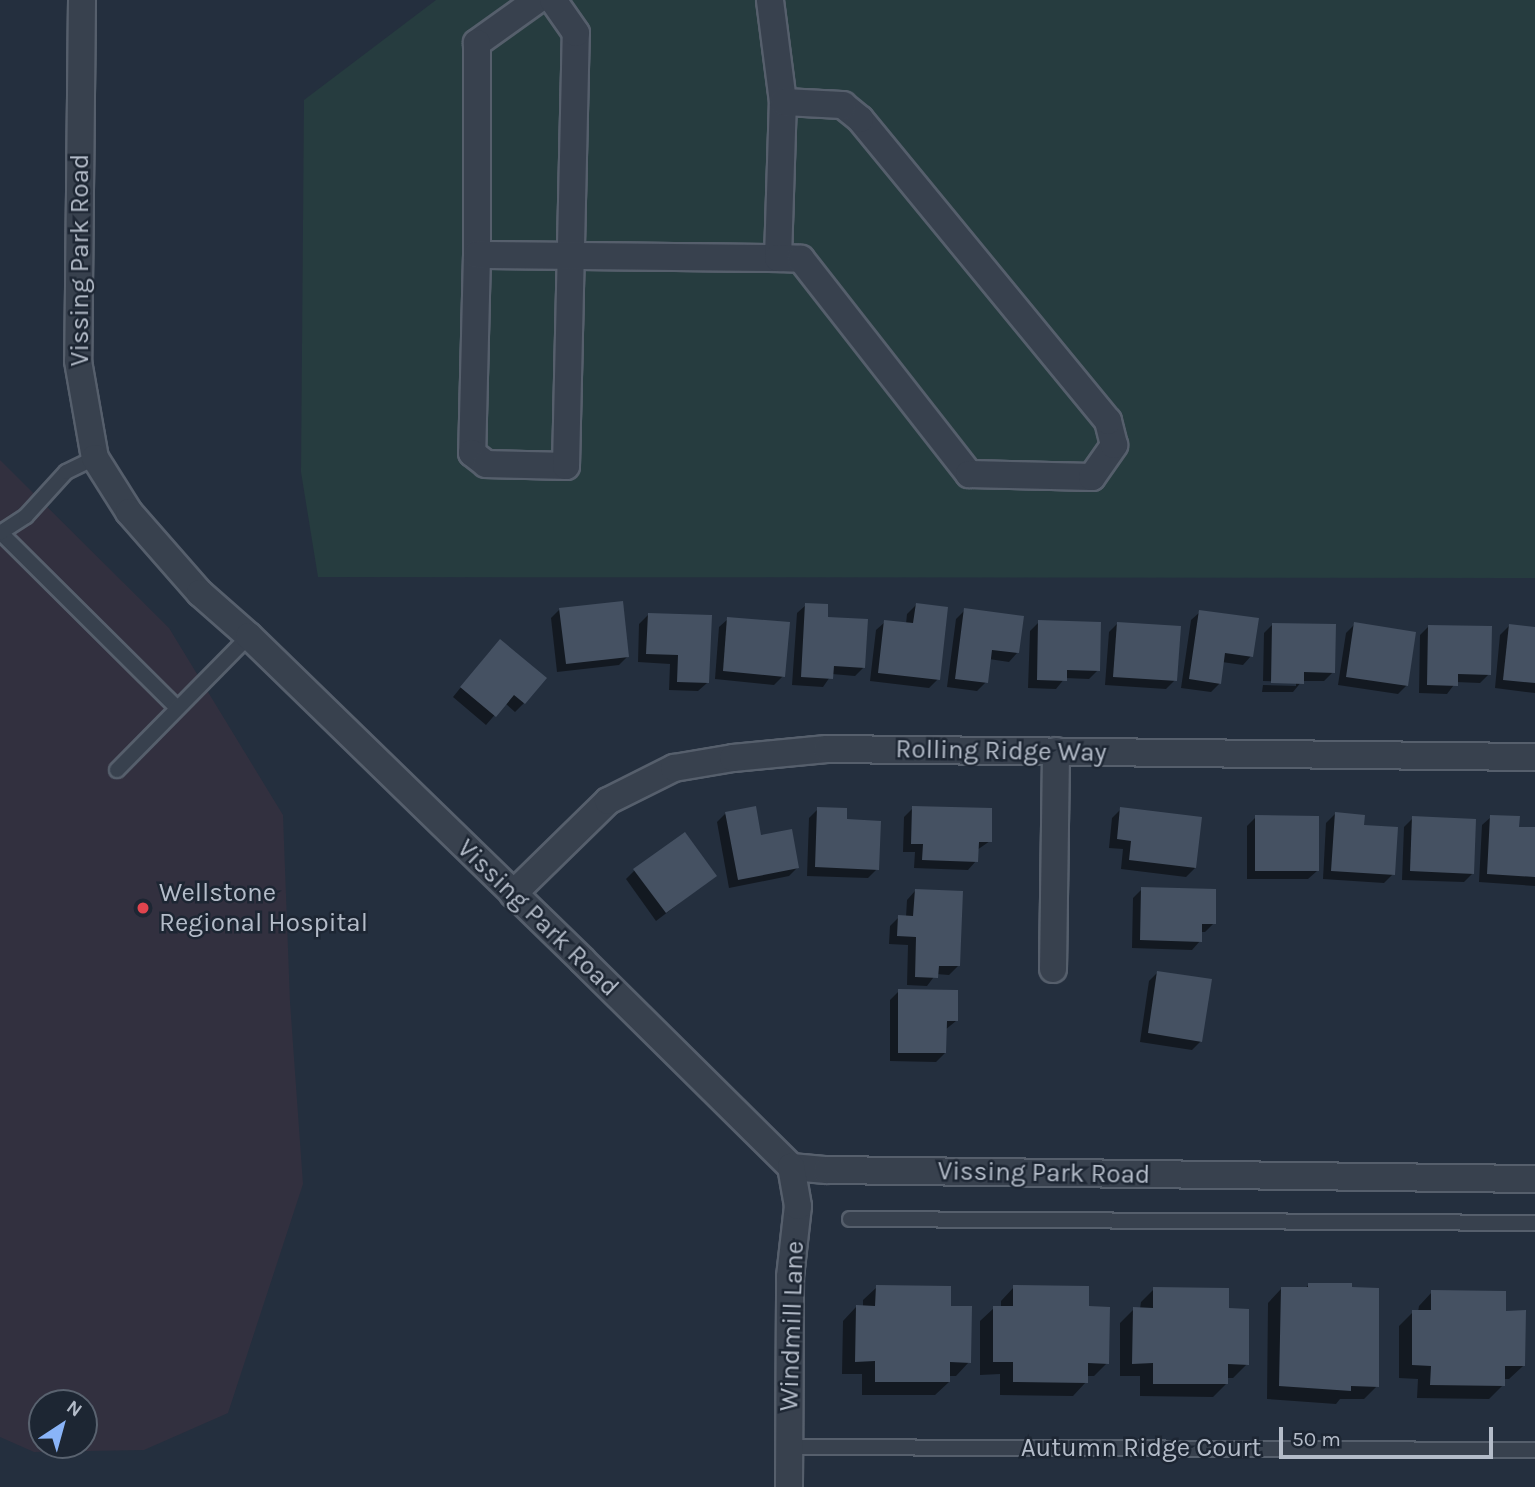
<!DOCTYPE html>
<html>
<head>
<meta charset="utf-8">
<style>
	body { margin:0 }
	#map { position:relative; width:1535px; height:1487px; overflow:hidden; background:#242f3e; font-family:Karla,sans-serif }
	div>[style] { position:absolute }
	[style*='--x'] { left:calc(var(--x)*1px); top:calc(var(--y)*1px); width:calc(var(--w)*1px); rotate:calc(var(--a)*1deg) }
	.medical>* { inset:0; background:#32303f }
	.green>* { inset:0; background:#263c3f }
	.shadow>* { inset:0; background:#0007 }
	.building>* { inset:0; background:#455162 }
	.roads { filter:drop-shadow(2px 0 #565f6c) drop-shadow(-2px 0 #565f6c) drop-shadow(0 2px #565f6c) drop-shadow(0 -2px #565f6c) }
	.service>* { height:14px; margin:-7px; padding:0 7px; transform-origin:7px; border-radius:7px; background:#38414e }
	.minor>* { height:26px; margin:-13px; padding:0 13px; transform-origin:13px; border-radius:13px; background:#38414e }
	.dots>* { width:19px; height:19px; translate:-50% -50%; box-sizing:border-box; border:4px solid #1d2633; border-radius:50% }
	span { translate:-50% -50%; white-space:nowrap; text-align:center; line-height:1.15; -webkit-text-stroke:5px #1d2633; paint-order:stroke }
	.street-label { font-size:26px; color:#b4bcc9 }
	.poi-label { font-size:26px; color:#b4bcc9 }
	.left { translate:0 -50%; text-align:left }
	.north { position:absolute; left:28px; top:1389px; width:70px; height:70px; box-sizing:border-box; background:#1d2633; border:2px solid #59626f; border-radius:50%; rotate:36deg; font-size:19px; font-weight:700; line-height:28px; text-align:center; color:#b4bcc9 }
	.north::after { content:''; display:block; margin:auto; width:24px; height:32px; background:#8ab4f8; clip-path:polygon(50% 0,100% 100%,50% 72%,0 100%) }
	.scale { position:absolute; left:1279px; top:1427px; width:214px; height:32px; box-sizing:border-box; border:4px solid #b4bcc9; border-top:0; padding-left:9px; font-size:21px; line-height:24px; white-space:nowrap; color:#b4bcc9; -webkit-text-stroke:5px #1d2633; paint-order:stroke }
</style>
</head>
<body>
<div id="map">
	<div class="medical">
		<i style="clip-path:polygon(evenodd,0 460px,169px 628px,283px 815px,290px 1002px,303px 1184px,228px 1413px,144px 1450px,34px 1452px,0 1437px,0 460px,42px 1403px,84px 1403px,84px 1445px,42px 1445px,42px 1403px)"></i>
	</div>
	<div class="green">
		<i style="clip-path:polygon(436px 0,1535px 0,1535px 578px,318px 577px,301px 472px,304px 100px)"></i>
	</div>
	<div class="shadow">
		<i style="clip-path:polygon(806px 605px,826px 619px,864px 667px,855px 676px,832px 674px,823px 687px,792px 685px,797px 613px)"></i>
		<i style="clip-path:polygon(916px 605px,938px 679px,929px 688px,870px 681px,876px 630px,885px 622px,906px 624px,907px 614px)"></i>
		<i style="clip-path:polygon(560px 609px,627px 657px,619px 665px,557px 672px,551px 618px)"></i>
		<i style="clip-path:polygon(965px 610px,1017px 653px,1009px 662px,989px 659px,986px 682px,977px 691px,947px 687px,956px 619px)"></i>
		<i style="clip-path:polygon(1200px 612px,1251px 656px,1243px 665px,1222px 662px,1220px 683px,1211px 692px,1181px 688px,1191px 620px)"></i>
		<i style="clip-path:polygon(648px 615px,707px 683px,698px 691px,669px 690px,670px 664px,638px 662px,639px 624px)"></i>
		<i style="clip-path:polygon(728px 619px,783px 676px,774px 685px,715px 679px,719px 627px)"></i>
		<i style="clip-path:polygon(1039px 622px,1098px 670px,1089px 679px,1065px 678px,1056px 689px,1028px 688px,1030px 631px)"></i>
		<i style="clip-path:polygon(1118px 623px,1175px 680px,1166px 689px,1105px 685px,1109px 632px)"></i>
		<i style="clip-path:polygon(1273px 624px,1333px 672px,1324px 681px,1302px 681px,1293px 692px,1262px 692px,1263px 685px,1296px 686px,1296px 682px,1263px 681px,1264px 633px)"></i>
		<i style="clip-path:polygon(1355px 624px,1407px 685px,1398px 694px,1338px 685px,1346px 633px)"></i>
		<i style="clip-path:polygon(1429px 626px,1489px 674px,1480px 683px,1456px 682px,1447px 694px,1419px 693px,1420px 635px)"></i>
		<i style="clip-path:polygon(1509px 626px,1535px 629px,1535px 693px,1495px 688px,1500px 635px)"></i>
		<i style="clip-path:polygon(491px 650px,524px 703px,515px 712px,505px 703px,486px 725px,453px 697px)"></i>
		<i style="clip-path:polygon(913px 808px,990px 841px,977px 850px,976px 861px,968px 870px,914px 868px,915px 852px,903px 852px,904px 817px)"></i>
		<i style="clip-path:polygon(818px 809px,845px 821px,877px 869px,868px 878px,807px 876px,809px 818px)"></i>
		<i style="clip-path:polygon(1121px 809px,1195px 868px,1186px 877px,1121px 869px,1123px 849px,1109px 848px,1112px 818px)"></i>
		<i style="clip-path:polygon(725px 814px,760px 837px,798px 867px,789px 876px,729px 888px,717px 822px)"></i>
		<i style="clip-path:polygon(1335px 814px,1363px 827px,1393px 874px,1384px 883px,1323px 879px,1326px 823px)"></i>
		<i style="clip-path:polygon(1256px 817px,1317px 871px,1308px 879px,1247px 879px,1247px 826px)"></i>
		<i style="clip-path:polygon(1491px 817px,1518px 828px,1535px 829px,1535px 886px,1479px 882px,1482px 825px)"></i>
		<i style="clip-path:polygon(1413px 818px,1473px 873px,1464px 882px,1402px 880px,1404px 827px)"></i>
		<i style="clip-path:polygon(635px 870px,715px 876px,656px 921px,626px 879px)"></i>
		<i style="clip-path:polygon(1142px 889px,1214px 923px,1205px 932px,1201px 932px,1200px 941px,1192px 950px,1132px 948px,1133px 898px)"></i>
		<i style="clip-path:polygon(915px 891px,958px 966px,949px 975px,936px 974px,927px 986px,907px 985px,908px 945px,889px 944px,890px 926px,899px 917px,906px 917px,907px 900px)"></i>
		<i style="clip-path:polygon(1158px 972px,1201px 1041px,1192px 1050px,1140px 1042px,1149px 981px)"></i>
		<i style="clip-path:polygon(899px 991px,956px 1021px,945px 1030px,945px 1053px,936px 1062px,890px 1061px,890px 1000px)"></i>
		<i style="clip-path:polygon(1309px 1284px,1377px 1386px,1364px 1399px,1340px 1399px,1336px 1404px,1267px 1399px,1268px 1303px,1281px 1289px,1305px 1289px)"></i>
		<i style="clip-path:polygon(877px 1287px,949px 1308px,969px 1362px,956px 1376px,949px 1376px,949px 1382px,935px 1395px,862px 1395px,862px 1374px,842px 1374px,843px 1321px,856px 1307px,863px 1307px,863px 1300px)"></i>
		<i style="clip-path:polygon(1014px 1287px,1087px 1308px,1107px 1363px,1094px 1376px,1086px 1376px,1086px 1382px,1073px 1396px,1000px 1395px,1000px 1374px,980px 1375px,980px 1321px,994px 1308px,1001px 1308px,1001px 1301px)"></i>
		<i style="clip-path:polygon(1154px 1289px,1227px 1310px,1247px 1364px,1233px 1378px,1226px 1378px,1226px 1384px,1213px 1397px,1140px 1396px,1140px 1376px,1120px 1376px,1120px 1323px,1134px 1309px,1140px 1309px,1141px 1302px)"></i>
		<i style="clip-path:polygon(1432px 1292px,1504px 1312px,1523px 1366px,1509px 1379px,1503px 1379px,1503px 1385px,1489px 1399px,1417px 1398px,1418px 1379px,1399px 1378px,1399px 1326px,1413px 1312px,1418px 1312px,1419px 1306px)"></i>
	</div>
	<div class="building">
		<i style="clip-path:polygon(623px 601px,629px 657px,566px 664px,559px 608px)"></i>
		<i style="clip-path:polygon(805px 603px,828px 604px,828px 617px,868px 619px,865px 668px,834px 666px,833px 679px,801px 677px)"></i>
		<i style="clip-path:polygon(916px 603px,948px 607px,940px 680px,878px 673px,884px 620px,913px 623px)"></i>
		<i style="clip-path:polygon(964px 608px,1024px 616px,1019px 653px,992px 650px,988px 683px,955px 679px)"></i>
		<i style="clip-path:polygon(1199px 610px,1259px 618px,1253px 657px,1225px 653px,1221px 684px,1189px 679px)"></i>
		<i style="clip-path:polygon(648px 613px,712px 615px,709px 683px,677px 682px,678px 655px,646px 654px)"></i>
		<i style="clip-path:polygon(727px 617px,790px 622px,785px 677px,723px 671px)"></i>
		<i style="clip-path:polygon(1038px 620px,1101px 622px,1100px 671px,1067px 670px,1067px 681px,1037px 680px)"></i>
		<i style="clip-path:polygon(1117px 622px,1181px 626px,1177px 681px,1113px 677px)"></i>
		<i style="clip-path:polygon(1354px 622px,1416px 632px,1408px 686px,1346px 677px)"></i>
		<i style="clip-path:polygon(1272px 623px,1336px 624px,1335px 673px,1304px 672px,1304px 684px,1271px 683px)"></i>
		<i style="clip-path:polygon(1509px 624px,1535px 627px,1535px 683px,1503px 680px)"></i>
		<i style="clip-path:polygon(1428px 625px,1492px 626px,1491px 675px,1458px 674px,1458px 686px,1427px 685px)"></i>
		<i style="clip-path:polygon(500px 639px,547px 678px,525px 704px,514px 695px,496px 717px,460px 687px)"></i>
		<i style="clip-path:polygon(756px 806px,761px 835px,792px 829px,799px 868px,738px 880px,725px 812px)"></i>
		<i style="clip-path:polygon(912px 806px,992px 808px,992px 842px,979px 842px,978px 862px,922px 860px,923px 844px,911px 844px)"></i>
		<i style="clip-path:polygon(817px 807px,847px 808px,847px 819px,881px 821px,879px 870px,815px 867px)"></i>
		<i style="clip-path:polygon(1120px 807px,1202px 817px,1196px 868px,1129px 860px,1131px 841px,1117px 839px)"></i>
		<i style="clip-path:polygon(1335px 812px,1365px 815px,1364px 825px,1398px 827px,1395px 875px,1331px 871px)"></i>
		<i style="clip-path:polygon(1255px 815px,1319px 816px,1319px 871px,1255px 871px)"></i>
		<i style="clip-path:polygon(1490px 815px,1520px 816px,1519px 827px,1535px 827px,1535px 877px,1487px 874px)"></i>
		<i style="clip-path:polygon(1412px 816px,1476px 819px,1474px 874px,1410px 871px)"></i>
		<i style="clip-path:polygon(685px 832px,717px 876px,666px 913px,633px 869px)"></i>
		<i style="clip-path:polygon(1141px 887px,1216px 889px,1216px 924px,1202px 924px,1202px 942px,1140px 940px)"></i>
		<i style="clip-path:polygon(915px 889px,963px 891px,960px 966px,939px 966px,938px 978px,915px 977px,916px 937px,897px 936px,898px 915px,913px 916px)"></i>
		<i style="clip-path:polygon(1157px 971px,1212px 979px,1202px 1042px,1148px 1033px)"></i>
		<i style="clip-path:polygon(898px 989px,958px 990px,958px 1021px,947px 1021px,946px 1053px,898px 1053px)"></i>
		<i style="clip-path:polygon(1308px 1283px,1352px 1283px,1352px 1287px,1379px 1288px,1379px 1387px,1351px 1386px,1351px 1391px,1279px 1386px,1281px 1287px,1308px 1287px)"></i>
		<i style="clip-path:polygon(876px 1285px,951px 1286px,951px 1306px,972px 1306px,971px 1363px,950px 1362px,950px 1382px,875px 1382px,875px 1361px,855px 1362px,856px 1305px,875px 1306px)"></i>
		<i style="clip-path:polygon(1013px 1285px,1089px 1286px,1089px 1306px,1110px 1307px,1109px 1364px,1088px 1363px,1088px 1383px,1013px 1382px,1013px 1362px,993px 1362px,993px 1306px,1013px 1306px)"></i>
		<i style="clip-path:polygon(1153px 1287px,1229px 1288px,1229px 1308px,1249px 1309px,1249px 1365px,1228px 1364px,1228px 1384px,1153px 1384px,1153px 1363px,1132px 1364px,1133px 1307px,1153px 1308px)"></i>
		<i style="clip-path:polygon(1431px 1290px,1506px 1291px,1506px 1311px,1526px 1310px,1525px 1366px,1505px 1366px,1505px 1386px,1430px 1385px,1431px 1366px,1412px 1365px,1412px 1310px,1431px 1310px)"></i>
	</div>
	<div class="roads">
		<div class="service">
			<i style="--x:0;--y:532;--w:250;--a:44.8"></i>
			<i style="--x:0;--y:533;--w:31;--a:-33"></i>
			<i style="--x:26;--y:516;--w:59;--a:-47.7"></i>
			<i style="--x:66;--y:472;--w:32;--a:-26"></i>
			<i style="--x:117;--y:770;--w:188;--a:-45.4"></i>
			<i style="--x:850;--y:1219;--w:685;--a:0.33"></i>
			<i style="--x:789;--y:1447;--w:746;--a:0.23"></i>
		</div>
		<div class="minor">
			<i style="--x:82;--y:0;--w:361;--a:90.6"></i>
			<i style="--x:78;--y:361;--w:98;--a:80.1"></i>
			<i style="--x:95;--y:458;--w:64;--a:57.8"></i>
			<i style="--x:129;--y:512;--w:108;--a:48.8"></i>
			<i style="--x:200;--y:593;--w:65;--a:41.3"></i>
			<i style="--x:249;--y:636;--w:465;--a:44.2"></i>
			<i style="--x:582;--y:960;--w:294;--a:44.7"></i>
			<i style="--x:791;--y:1167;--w:36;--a:5"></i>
			<i style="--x:827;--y:1170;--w:708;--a:0.73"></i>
			<i style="--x:537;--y:0;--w:74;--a:144.4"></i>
			<i style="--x:477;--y:43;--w:212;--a:90"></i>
			<i style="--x:477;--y:255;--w:198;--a:91.4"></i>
			<i style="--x:472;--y:453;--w:18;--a:38"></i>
			<i style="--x:486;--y:464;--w:80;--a:1.4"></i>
			<i style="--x:566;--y:466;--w:433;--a:-88.7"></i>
			<i style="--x:576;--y:33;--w:40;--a:-124.9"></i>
			<i style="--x:477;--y:255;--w:301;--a:0.6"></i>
			<i style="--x:778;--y:258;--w:156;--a:-88.2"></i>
			<i style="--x:783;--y:102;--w:103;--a:-97.3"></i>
			<i style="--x:778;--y:258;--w:23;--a:2"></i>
			<i style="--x:801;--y:259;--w:273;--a:52"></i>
			<i style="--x:969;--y:474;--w:123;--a:1.4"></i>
			<i style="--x:1092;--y:477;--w:39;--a:-55"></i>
			<i style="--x:1114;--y:445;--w:25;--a:-104"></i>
			<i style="--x:1108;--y:421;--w:391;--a:-129.4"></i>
			<i style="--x:860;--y:119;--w:22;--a:-141"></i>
			<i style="--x:843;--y:105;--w:60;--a:-177.1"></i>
			<i style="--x:513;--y:894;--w:133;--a:-44.4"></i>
			<i style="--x:608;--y:801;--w:74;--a:-26.6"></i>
			<i style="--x:674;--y:768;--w:60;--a:-9.6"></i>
			<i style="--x:733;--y:758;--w:94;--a:-5.5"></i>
			<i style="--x:827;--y:749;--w:708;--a:0.65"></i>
			<i style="--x:1053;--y:969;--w:218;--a:-89.2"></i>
			<i style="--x:789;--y:1487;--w:210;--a:-89.7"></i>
			<i style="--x:790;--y:1277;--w:71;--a:-83.6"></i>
			<i style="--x:798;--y:1206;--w:40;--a:-100"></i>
		</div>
	</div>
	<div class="dots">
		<i style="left:143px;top:908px;background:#e0444e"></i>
	</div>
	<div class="street-label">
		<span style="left:80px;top:260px;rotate:-90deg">Vissing Park Road</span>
		<span style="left:1001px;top:751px;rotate:1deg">Rolling Ridge Way</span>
		<span style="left:538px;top:918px;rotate:44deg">Vissing Park Road</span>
		<span style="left:1044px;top:1173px;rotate:1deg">Vissing Park Road</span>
		<span style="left:792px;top:1326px;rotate:-88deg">Windmill Lane</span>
		<span style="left:1141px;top:1448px">Autumn Ridge Court</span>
	</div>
	<div class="poi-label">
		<span class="left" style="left:159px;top:908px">Wellstone<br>Regional Hospital</span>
	</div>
	<div class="north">N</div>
	<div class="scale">50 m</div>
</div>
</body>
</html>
